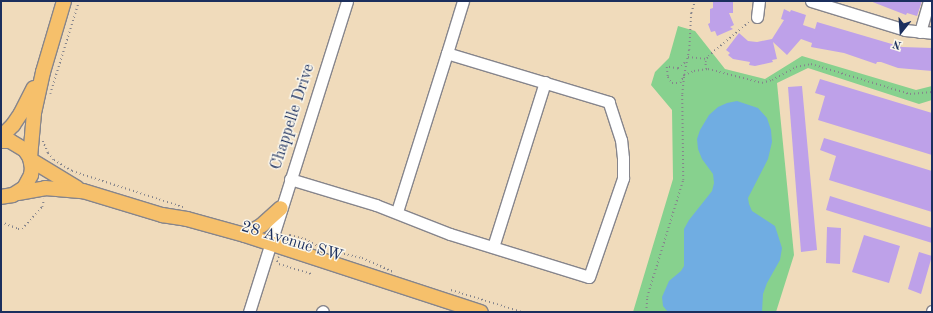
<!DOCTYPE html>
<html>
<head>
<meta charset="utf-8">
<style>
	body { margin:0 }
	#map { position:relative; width:933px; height:313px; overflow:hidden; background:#f0dbbb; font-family:"Old Standard TT",serif }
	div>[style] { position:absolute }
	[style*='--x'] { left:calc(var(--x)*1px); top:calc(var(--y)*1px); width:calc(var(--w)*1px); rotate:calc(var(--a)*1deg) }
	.green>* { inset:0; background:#87d18e }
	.water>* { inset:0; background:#70ade2 }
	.building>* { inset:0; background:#bea1e9 }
	.path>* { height:1.5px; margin-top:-0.75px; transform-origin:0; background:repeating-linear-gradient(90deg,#86858c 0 1px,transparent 0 4px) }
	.roads { filter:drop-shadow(1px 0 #86858c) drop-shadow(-1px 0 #86858c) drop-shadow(0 1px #86858c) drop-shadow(0 -1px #86858c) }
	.minor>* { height:11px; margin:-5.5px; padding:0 5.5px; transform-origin:5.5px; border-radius:5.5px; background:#fff }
	.major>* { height:14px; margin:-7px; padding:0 7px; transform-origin:7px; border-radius:7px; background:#f6c06b }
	span { translate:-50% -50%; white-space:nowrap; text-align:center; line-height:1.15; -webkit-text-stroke:3px #fbf7ec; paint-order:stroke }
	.street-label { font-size:16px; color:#1b2f5e }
	.frame { position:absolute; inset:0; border:2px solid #1b2f5e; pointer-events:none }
	.north { position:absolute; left:881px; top:12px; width:40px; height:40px; -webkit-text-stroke:3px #fbf7ec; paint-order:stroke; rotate:197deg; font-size:11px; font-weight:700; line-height:16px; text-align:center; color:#1b2f5e }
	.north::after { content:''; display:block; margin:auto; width:14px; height:18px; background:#1b2f5e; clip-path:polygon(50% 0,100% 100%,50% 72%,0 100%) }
</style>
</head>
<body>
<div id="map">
	<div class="green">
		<i style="clip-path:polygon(678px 26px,695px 31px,725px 69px,765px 79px,802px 56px,916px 90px,932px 86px,932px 100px,919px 104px,808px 68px,777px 83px,794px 255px,776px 312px,633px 312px,673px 179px,672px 110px,651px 85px,655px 72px,669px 58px)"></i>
	</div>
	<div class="water">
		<i style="clip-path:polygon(737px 101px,758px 108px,767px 118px,771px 130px,772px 142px,768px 159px,748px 198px,749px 204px,752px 211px,775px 226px,782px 248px,780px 260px,767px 283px,763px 294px,762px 312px,668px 312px,663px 306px,662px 297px,669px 281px,681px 271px,684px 266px,684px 229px,689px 220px,712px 191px,714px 183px,713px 174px,702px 159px,698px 149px,697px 139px,700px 130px,709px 115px,718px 107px,727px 103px)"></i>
	</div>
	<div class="building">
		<i style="clip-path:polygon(713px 1px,733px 1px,733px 13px,729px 13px,734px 25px,730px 27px,733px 29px,717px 36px,715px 31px,711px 32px,708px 24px,710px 23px,710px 9px,713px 8px)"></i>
		<i style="clip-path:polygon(870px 1px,922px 1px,917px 16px,907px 13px,906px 15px)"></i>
		<i style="clip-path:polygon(784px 9px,790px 12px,791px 10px,806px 15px,803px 25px,815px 29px,817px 22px,902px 47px,932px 48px,932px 71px,898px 68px,881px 62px,877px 62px,876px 64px,844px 53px,811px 47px,812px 43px,801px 39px,787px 55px,773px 42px,777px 59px,772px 60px,773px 62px,755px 66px,749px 65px,750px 62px,733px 59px,728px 55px,730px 53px,726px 50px,739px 33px,748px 41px,757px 42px,772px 39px,784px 20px,781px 19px)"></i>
		<i style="clip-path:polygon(820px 79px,932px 113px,932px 155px,818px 120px,825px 96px,815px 93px)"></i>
		<i style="clip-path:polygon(802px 86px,817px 250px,801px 252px,788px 87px)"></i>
		<i style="clip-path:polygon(824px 138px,932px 171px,932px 212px,829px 180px,836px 156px,820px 150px)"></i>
		<i style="clip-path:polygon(830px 196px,932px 228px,932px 243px,826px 210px)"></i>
		<i style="clip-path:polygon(827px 227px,841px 228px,840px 264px,826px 263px)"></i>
		<i style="clip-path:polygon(864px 235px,900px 246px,889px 283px,852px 272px)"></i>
		<i style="clip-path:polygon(919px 252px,932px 256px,921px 294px,908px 289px)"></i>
	</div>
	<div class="path">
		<i style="--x:688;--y:57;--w:18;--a:6"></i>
		<i style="--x:685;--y:63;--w:9;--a:139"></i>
		<i style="--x:678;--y:69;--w:11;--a:-170"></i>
		<i style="--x:667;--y:67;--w:10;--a:84"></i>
		<i style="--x:668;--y:77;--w:7;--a:56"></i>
		<i style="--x:672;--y:83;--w:8;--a:0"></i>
		<i style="--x:680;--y:83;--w:9;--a:-63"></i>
		<i style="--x:684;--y:75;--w:25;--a:-79"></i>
		<i style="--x:689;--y:50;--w:37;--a:-87"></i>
		<i style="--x:691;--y:13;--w:13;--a:-72"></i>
		<i style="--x:706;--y:69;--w:7;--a:-98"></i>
		<i style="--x:705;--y:62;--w:7;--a:-63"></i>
		<i style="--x:708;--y:56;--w:53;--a:-39.7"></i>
		<i style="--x:50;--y:94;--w:97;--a:-72.7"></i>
		<i style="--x:43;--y:141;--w:13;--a:67"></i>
		<i style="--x:48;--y:153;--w:9;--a:49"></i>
		<i style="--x:54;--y:160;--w:21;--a:31"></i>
		<i style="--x:72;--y:171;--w:117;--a:18"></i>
		<i style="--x:1;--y:222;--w:18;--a:22"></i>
		<i style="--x:18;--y:229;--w:4;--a:0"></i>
		<i style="--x:22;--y:229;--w:30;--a:-48"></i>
		<i style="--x:42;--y:207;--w:8;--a:-76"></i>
		<i style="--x:285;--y:236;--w:5;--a:-11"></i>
		<i style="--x:290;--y:235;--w:16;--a:15"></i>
		<i style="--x:305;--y:239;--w:18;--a:29"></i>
		<i style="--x:336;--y:252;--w:27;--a:13"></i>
		<i style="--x:362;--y:258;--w:35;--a:24"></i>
		<i style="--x:279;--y:257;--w:4;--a:117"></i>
		<i style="--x:277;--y:261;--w:4;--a:56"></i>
		<i style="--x:279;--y:264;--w:34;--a:17"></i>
		<i style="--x:451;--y:290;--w:74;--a:17.2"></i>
		<i style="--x:646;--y:312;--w:15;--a:-86"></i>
		<i style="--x:647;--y:297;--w:122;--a:-72.9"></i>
		<i style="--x:683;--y:180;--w:86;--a:-90.7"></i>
		<i style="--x:682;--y:94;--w:19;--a:-84"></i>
		<i style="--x:684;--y:75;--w:11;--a:-22"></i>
		<i style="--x:694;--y:71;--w:14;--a:-8"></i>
		<i style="--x:708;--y:69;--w:56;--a:14.5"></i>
		<i style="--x:762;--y:83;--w:10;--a:-17"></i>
		<i style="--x:772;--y:80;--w:27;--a:-28"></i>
		<i style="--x:796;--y:67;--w:15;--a:-11"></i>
		<i style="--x:811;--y:64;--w:103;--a:16.9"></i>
		<i style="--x:910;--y:94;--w:22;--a:-5"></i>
	</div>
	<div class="roads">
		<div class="minor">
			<i style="--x:811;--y:1;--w:98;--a:17.1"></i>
			<i style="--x:905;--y:30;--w:27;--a:6"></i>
			<i style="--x:757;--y:17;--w:16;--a:-83"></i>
			<i style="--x:920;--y:32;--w:32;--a:-74"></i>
			<i style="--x:447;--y:53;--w:54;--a:-72.9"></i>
			<i style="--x:290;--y:179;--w:90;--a:16.8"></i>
			<i style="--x:376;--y:205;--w:79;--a:21.4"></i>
			<i style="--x:450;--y:234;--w:145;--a:17.2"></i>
			<i style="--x:589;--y:277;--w:105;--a:-71"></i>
			<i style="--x:623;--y:178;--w:20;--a:-90"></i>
			<i style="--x:623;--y:158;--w:18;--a:-96"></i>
			<i style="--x:621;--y:140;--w:40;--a:-108"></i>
			<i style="--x:609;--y:102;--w:169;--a:-163.2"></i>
			<i style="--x:447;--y:53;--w:167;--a:107.5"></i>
			<i style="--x:493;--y:247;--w:173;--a:-72.5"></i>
			<i style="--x:249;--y:312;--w:326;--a:-72.5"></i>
			<i style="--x:322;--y:312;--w:1;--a:-45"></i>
			<i style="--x:932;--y:312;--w:1;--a:-90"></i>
		</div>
		<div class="major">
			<i style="--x:1;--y:137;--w:17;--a:-45"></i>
			<i style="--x:13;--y:125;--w:14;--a:-56"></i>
			<i style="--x:21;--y:113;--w:28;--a:-63"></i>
			<i style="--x:1;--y:141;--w:9;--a:0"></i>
			<i style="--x:10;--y:141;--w:17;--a:31"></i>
			<i style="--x:25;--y:150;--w:9;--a:58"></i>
			<i style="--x:30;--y:158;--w:10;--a:79"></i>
			<i style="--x:32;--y:168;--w:7;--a:98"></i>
			<i style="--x:31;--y:175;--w:15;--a:118"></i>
			<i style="--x:24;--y:188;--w:13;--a:148"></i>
			<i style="--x:13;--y:195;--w:12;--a:171"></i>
			<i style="--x:30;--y:158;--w:45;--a:-84.9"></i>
			<i style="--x:34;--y:113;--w:42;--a:-77.6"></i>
			<i style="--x:43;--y:72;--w:74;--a:-73.5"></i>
			<i style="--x:31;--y:160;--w:54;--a:31.3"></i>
			<i style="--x:18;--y:193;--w:27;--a:-10"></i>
			<i style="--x:45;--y:188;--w:38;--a:5"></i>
			<i style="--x:83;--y:191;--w:83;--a:16.9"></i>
			<i style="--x:162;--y:215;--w:25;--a:9"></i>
			<i style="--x:187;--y:219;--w:60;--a:15.4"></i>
			<i style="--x:245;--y:235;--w:248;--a:18.1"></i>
			<i style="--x:245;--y:235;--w:20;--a:-30"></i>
			<i style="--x:262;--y:225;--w:25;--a:-42"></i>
		</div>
	</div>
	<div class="street-label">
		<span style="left:293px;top:117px;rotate:-72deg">Chappelle Drive</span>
		<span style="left:292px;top:242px;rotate:17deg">28 Avenue SW</span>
	</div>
	<div class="frame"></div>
	<div class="north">N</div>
</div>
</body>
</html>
